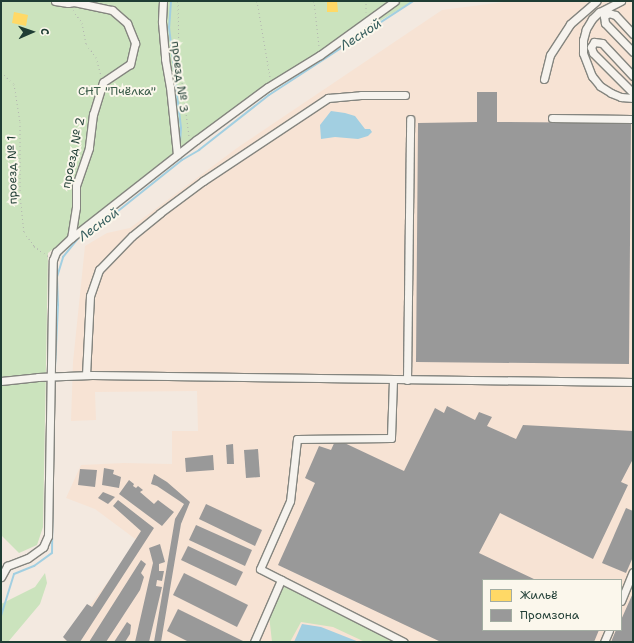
<!DOCTYPE html>
<html>
<head>
<meta charset="utf-8">
<style>
	body { margin:0 }
	#map { position:relative; width:634px; height:643px; overflow:hidden; background:#f3e9e0; font-family:"Shantell Sans",sans-serif }
	div>[style] { position:absolute }
	[style*='--x'] { left:calc(var(--x)*1px); top:calc(var(--y)*1px); width:calc(var(--w)*1px); rotate:calc(var(--a)*1deg) }
	.built>* { inset:0; background:#f7e3d4 }
	.green>* { inset:0; background:#cbe3bd }
	.water>* { inset:0; background:#a2cfe1 }
	.homes>* { inset:0; background:#ffd966 }
	.industry>* { inset:0; background:#999 }
	.stream>* { height:2px; margin:-1px; padding:0 1px; transform-origin:1px; border-radius:1px; background:#a2cfe1 }
	.path>* { height:1px; margin-top:-0.5px; transform-origin:0; background:repeating-linear-gradient(90deg,#b2b3af 0 1px,transparent 0 4px) }
	.roads { filter:drop-shadow(1px 0 #84857f) drop-shadow(-1px 0 #84857f) drop-shadow(0 1px #84857f) drop-shadow(0 -1px #84857f) }
	.minor>* { height:7px; margin:-3.5px; padding:0 3.5px; transform-origin:3.5px; border-radius:3.5px; background:#f6f3ee }
	span { translate:-50% -50%; white-space:nowrap; text-align:center; line-height:1.15; -webkit-text-stroke:4px #fbf7ec; paint-order:stroke }
	.street-label { font-size:12px; color:#1f3d34 }
	.park-label { font-size:12px; color:#3b5d4a }
	.water-label { font-size:13px; color:#375f5f; font-style:italic }
	.frame { position:absolute; inset:0; border:2px solid #1f3d34; pointer-events:none }
	.legend { position:absolute; left:482px; top:579px; width:140px; height:52px; box-sizing:border-box; background:#fbf7ec; border:1px solid #a3ada2; margin:0; padding:5px 7px; list-style:none; font-size:12px; color:#1f3d34 }
	.legend li { display:flex; align-items:center; gap:8px; height:20px }
	.legend b { width:20px; border:1px solid #a3ada2 }
	.north { position:absolute; left:12px; top:12px; width:40px; height:40px; -webkit-text-stroke:3px #fbf7ec; paint-order:stroke; rotate:88deg; font-size:11px; font-weight:700; line-height:16px; text-align:center; color:#1f3d34 }
	.north::after { content:''; display:block; margin:auto; width:14px; height:18px; background:#1f3d34; clip-path:polygon(50% 0,100% 100%,50% 72%,0 100%) }
</style>
</head>
<body>
<div id="map">
	<div class="built">
		<i style="clip-path:polygon(evenodd,511px 1px,633px 1px,633px 642px,63px 642px,138px 541px,95px 509px,66px 498px,81px 465px,124px 463px,172px 464px,172px 431px,198px 431px,197px 391px,95px 392px,96px 420px,71px 421px,73px 362px,85px 246px,107px 233px,130px 228px,237px 148px,442px 10px,511px 1px,483px 580px,621px 580px,621px 630px,483px 630px,483px 580px)"></i>
	</div>
	<div class="green">
		<i style="clip-path:polygon(1px 1px,413px 1px,363px 31px,239px 113px,113px 210px,81px 228px,48px 253px,43px 527px,37px 545px,19px 553px,1px 535px)"></i>
		<i style="clip-path:polygon(45px 573px,47px 583px,40px 604px,8px 642px,1px 642px,1px 604px,35px 587px)"></i>
		<i style="clip-path:polygon(282px 585px,391px 639px,387px 642px,365px 642px,333px 627px,301px 622px,290px 642px,272px 642px,269px 615px)"></i>
	</div>
	<div class="water">
		<i style="clip-path:polygon(331px 111px,345px 113px,355px 116px,365px 129px,370px 129px,372px 132px,368px 136px,358px 139px,335px 137px,321px 139px,320px 125px)"></i>
		<i style="clip-path:polygon(302px 624px,321px 627px,359px 642px,294px 642px)"></i>
	</div>
	<div class="homes">
		<i style="clip-path:polygon(327px 1px,337px 1px,338px 12px,327px 12px)"></i>
		<i style="clip-path:polygon(14px 12px,28px 15px,26px 26px,12px 23px)"></i>
	</div>
	<div class="industry">
		<i style="clip-path:polygon(477px 92px,497px 92px,497px 122px,631px 123px,629px 364px,416px 362px,418px 123px,477px 122px)"></i>
		<i style="clip-path:polygon(447px 406px,475px 420px,479px 412px,492px 417px,487px 426px,516px 439px,523px 425px,633px 431px,633px 459px,621px 482px,628px 485px,593px 559px,500px 513px,479px 553px,536px 580px,483px 580px,483px 630px,599px 630px,594px 642px,441px 642px,278px 565px,315px 483px,305px 478px,319px 446px,331px 450px,336px 439px,404px 471px,435px 408px,444px 413px)"></i>
		<i style="clip-path:polygon(233px 444px,234px 464px,227px 464px,226px 445px)"></i>
		<i style="clip-path:polygon(258px 449px,260px 477px,246px 478px,244px 450px)"></i>
		<i style="clip-path:polygon(213px 455px,214px 470px,186px 472px,185px 458px)"></i>
		<i style="clip-path:polygon(104px 468px,114px 470px,113px 474px,121px 477px,119px 488px,102px 485px)"></i>
		<i style="clip-path:polygon(80px 469px,97px 470px,95px 487px,78px 485px)"></i>
		<i style="clip-path:polygon(154px 474px,167px 482px,190px 502px,181px 524px,161px 642px,154px 642px,175px 519px,184px 504px,157px 486px,151px 484px)"></i>
		<i style="clip-path:polygon(129px 480px,134px 484px,133px 486px,136px 488px,138px 486px,143px 490px,140px 492px,154px 504px,158px 500px,174px 512px,162px 526px,119px 494px)"></i>
		<i style="clip-path:polygon(103px 492px,115px 497px,108px 504px,98px 498px)"></i>
		<i style="clip-path:polygon(118px 500px,154px 528px,80px 642px,68px 642px,63px 637px,87px 604px,92px 607px,141px 531px,113px 506px)"></i>
		<i style="clip-path:polygon(206px 504px,262px 530px,255px 546px,199px 519px)"></i>
		<i style="clip-path:polygon(626px 508px,633px 511px,633px 557px,626px 573px,602px 563px)"></i>
		<i style="clip-path:polygon(196px 525px,252px 550px,245px 566px,189px 540px)"></i>
		<i style="clip-path:polygon(160px 544px,165px 562px,159px 564px,159px 571px,164px 571px,162px 581px,157px 580px,156px 586px,162px 587px,149px 642px,135px 642px,153px 563px,149px 548px)"></i>
		<i style="clip-path:polygon(188px 546px,243px 572px,236px 586px,181px 560px)"></i>
		<i style="clip-path:polygon(141px 560px,146px 564px,141px 573px,144px 577px,140px 590px,106px 642px,89px 642px)"></i>
		<i style="clip-path:polygon(184px 573px,248px 605px,237px 627px,173px 595px)"></i>
		<i style="clip-path:polygon(633px 593px,633px 642px,611px 642px,616px 630px,621px 630px,621px 620px)"></i>
		<i style="clip-path:polygon(178px 609px,245px 642px,189px 642px,167px 631px)"></i>
		<i style="clip-path:polygon(127px 622px,131px 625px,130px 634px,125px 642px,114px 642px)"></i>
	</div>
	<div class="stream">
		<i style="--x:171;--y:1;--w:26;--a:94"></i>
		<i style="--x:169;--y:27;--w:102;--a:83.2"></i>
		<i style="--x:181;--y:128;--w:15;--a:94"></i>
		<i style="--x:54;--y:389;--w:84;--a:-87.3"></i>
		<i style="--x:58;--y:305;--w:28;--a:-92"></i>
		<i style="--x:57;--y:277;--w:21;--a:-73"></i>
		<i style="--x:63;--y:257;--w:26;--a:-51"></i>
		<i style="--x:79;--y:237;--w:26;--a:-36"></i>
		<i style="--x:100;--y:222;--w:9;--a:-21"></i>
		<i style="--x:108;--y:219;--w:95;--a:-38.6"></i>
		<i style="--x:182;--y:160;--w:20;--a:-30"></i>
		<i style="--x:199;--y:150;--w:89;--a:-38.2"></i>
		<i style="--x:269;--y:95;--w:172;--a:-33.1"></i>
		<i style="--x:1;--y:616;--w:44;--a:-72.8"></i>
		<i style="--x:14;--y:574;--w:22;--a:-22"></i>
		<i style="--x:34;--y:566;--w:22;--a:-36"></i>
		<i style="--x:52;--y:553;--w:85;--a:-89.3"></i>
	</div>
	<div class="path">
		<i style="--x:178;--y:1;--w:58;--a:89"></i>
		<i style="--x:179;--y:59;--w:78;--a:82.6"></i>
		<i style="--x:257;--y:1;--w:77;--a:80.3"></i>
		<i style="--x:314;--y:1;--w:45;--a:83.7"></i>
		<i style="--x:73;--y:10;--w:16;--a:55"></i>
		<i style="--x:82;--y:23;--w:21;--a:79"></i>
		<i style="--x:86;--y:44;--w:16;--a:52"></i>
		<i style="--x:96;--y:57;--w:20;--a:75"></i>
		<i style="--x:366;--y:12;--w:11;--a:-90"></i>
		<i style="--x:1;--y:72;--w:18;--a:43"></i>
		<i style="--x:14;--y:84;--w:38;--a:81"></i>
		<i style="--x:20;--y:122;--w:73;--a:90"></i>
		<i style="--x:20;--y:195;--w:37;--a:84"></i>
		<i style="--x:24;--y:232;--w:17;--a:54"></i>
		<i style="--x:34;--y:246;--w:17;--a:36"></i>
	</div>
	<div class="roads">
		<div class="minor">
			<i style="--x:55;--y:1;--w:13;--a:9"></i>
			<i style="--x:68;--y:3;--w:6;--a:-9"></i>
			<i style="--x:74;--y:2;--w:39;--a:12"></i>
			<i style="--x:112;--y:10;--w:20;--a:41"></i>
			<i style="--x:127;--y:23;--w:22;--a:68"></i>
			<i style="--x:135;--y:43;--w:22;--a:103"></i>
			<i style="--x:130;--y:64;--w:32;--a:146"></i>
			<i style="--x:103;--y:82;--w:34;--a:107"></i>
			<i style="--x:93;--y:114;--w:34;--a:97"></i>
			<i style="--x:89;--y:148;--w:39;--a:109"></i>
			<i style="--x:76;--y:185;--w:22;--a:90"></i>
			<i style="--x:76;--y:207;--w:31;--a:99"></i>
			<i style="--x:163;--y:1;--w:21;--a:93"></i>
			<i style="--x:162;--y:22;--w:37;--a:85"></i>
			<i style="--x:165;--y:59;--w:28;--a:80"></i>
			<i style="--x:170;--y:87;--w:68;--a:84.1"></i>
			<i style="--x:621;--y:1;--w:25;--a:153"></i>
			<i style="--x:599;--y:12;--w:10;--a:135"></i>
			<i style="--x:592;--y:19;--w:12;--a:121"></i>
			<i style="--x:586;--y:29;--w:11;--a:105"></i>
			<i style="--x:583;--y:40;--w:13;--a:90"></i>
			<i style="--x:583;--y:53;--w:25;--a:69"></i>
			<i style="--x:592;--y:76;--w:13;--a:51"></i>
			<i style="--x:600;--y:86;--w:13;--a:32"></i>
			<i style="--x:611;--y:93;--w:11;--a:22"></i>
			<i style="--x:621;--y:97;--w:12;--a:5"></i>
			<i style="--x:633;--y:34;--w:26;--a:-133"></i>
			<i style="--x:615;--y:15;--w:6;--a:-162"></i>
			<i style="--x:609;--y:13;--w:6;--a:149"></i>
			<i style="--x:604;--y:16;--w:7;--a:82"></i>
			<i style="--x:605;--y:23;--w:40;--a:46"></i>
			<i style="--x:633;--y:76;--w:45;--a:-133.2"></i>
			<i style="--x:602;--y:43;--w:8;--a:-173"></i>
			<i style="--x:594;--y:42;--w:6;--a:121"></i>
			<i style="--x:591;--y:47;--w:6;--a:72"></i>
			<i style="--x:593;--y:53;--w:57;--a:45"></i>
			<i style="--x:544;--y:79;--w:25;--a:-76"></i>
			<i style="--x:550;--y:55;--w:37;--a:-57"></i>
			<i style="--x:570;--y:24;--w:35;--a:-41"></i>
			<i style="--x:552;--y:118;--w:79;--a:0.7"></i>
			<i style="--x:86;--y:375;--w:79;--a:-87.1"></i>
			<i style="--x:90;--y:296;--w:28;--a:-71"></i>
			<i style="--x:99;--y:270;--w:47;--a:-45.9"></i>
			<i style="--x:132;--y:236;--w:36;--a:-39"></i>
			<i style="--x:160;--y:213;--w:54;--a:-36.7"></i>
			<i style="--x:203;--y:181;--w:150;--a:-33.6"></i>
			<i style="--x:328;--y:98;--w:33;--a:-5"></i>
			<i style="--x:361;--y:95;--w:44;--a:0"></i>
			<i style="--x:393;--y:380;--w:58;--a:92"></i>
			<i style="--x:391;--y:438;--w:94;--a:179.4"></i>
			<i style="--x:297;--y:439;--w:62;--a:96.4"></i>
			<i style="--x:290;--y:501;--w:74;--a:113.8"></i>
			<i style="--x:260;--y:569;--w:161;--a:26.9"></i>
			<i style="--x:407;--y:380;--w:261;--a:-89.3"></i>
			<i style="--x:1;--y:381;--w:37;--a:-6"></i>
			<i style="--x:38;--y:377;--w:54;--a:-2.1"></i>
			<i style="--x:92;--y:375;--w:541;--a:0.74"></i>
			<i style="--x:1;--y:577;--w:13;--a:-61"></i>
			<i style="--x:7;--y:566;--w:22;--a:-21"></i>
			<i style="--x:28;--y:558;--w:19;--a:-36"></i>
			<i style="--x:43;--y:547;--w:12;--a:-66"></i>
			<i style="--x:48;--y:536;--w:276;--a:-89"></i>
			<i style="--x:53;--y:260;--w:9;--a:-69"></i>
			<i style="--x:56;--y:252;--w:21;--a:-43"></i>
			<i style="--x:71;--y:238;--w:159;--a:-38.1"></i>
			<i style="--x:196;--y:140;--w:89;--a:-36.4"></i>
			<i style="--x:268;--y:87;--w:61;--a:-31.6"></i>
			<i style="--x:320;--y:55;--w:92;--a:-35.8"></i>
			<i style="--x:621;--y:601;--w:31;--a:-68"></i>
			<i style="--x:254;--y:642;--w:68;--a:-66.5"></i>
			<i style="--x:604;--y:642;--w:13;--a:-67"></i>
		</div>
	</div>
	<div class="street-label">
		<span style="left:179px;top:77px;rotate:83deg">проезд № 3</span>
		<span style="left:74px;top:153px;rotate:-78deg">проезд № 2</span>
		<span style="left:13px;top:170px;rotate:-91deg">проезд № 1</span>
	</div>
	<div class="park-label">
		<span style="left:117px;top:92px">СНТ "Пчёлка"</span>
	</div>
	<div class="water-label">
		<span style="left:361px;top:35px;rotate:-33deg">Лесной</span>
		<span style="left:99px;top:225px;rotate:-36deg">Лесной</span>
	</div>
	<div class="frame"></div>
	<ul class="legend">
	<li><b style="height:11px;background:#ffd966"></b>Жильё</li>
	<li><b style="height:11px;background:#999"></b>Промзона</li>
	</ul>
	<div class="north">С</div>
</div>
</body>
</html>
